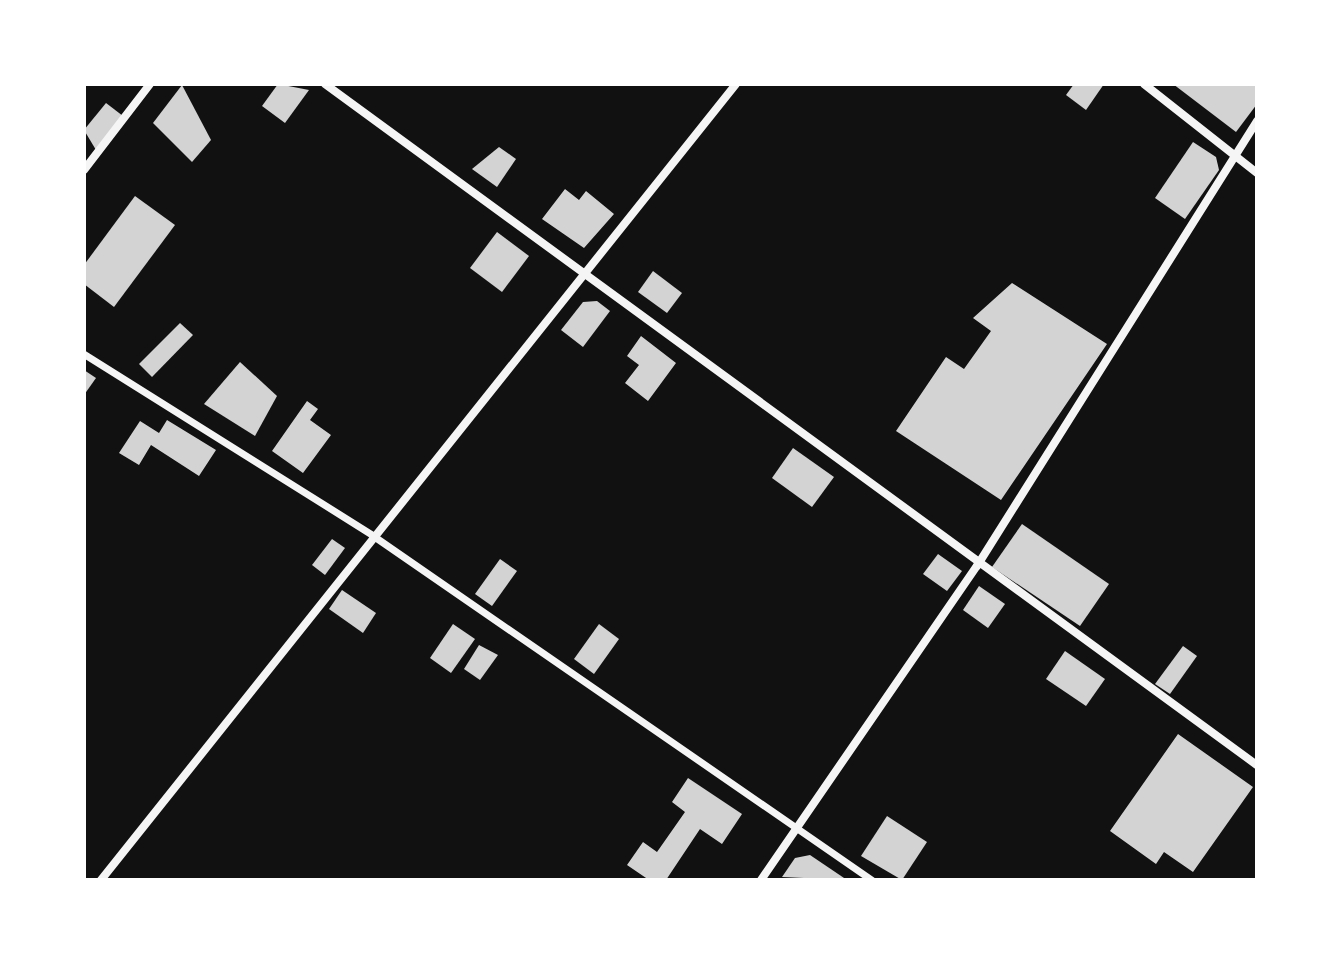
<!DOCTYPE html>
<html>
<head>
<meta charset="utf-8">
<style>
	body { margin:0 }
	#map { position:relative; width:1341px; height:964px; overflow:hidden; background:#111; font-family:Inter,sans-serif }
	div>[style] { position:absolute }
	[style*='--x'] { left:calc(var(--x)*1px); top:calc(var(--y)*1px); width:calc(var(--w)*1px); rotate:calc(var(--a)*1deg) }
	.building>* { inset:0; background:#d3d3d3 }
	.pedestrian>* { height:7px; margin:-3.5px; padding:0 3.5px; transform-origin:3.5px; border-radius:3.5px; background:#f5f5f5 }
	.minor>* { height:8px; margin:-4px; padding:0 4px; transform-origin:4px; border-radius:4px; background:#f5f5f5 }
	span { translate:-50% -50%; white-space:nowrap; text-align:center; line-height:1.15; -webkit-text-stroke:6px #fff; paint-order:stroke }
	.frame { position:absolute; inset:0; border:86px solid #fff; pointer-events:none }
</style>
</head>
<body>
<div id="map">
	<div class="building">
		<i style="clip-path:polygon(278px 84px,309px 90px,285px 123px,262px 106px)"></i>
		<i style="clip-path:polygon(1074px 84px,1104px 84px,1086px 110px,1066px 95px)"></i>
		<i style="clip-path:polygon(1173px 84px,1257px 84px,1257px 104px,1236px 132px)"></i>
		<i style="clip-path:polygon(182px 85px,211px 140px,192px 162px,153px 123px)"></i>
		<i style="clip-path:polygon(106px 103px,123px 116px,96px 150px,84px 130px)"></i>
		<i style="clip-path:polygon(1193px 142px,1216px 157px,1219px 170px,1185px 219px,1155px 198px)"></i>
		<i style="clip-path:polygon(499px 147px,516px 159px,497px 187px,472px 169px)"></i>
		<i style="clip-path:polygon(565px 189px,579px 200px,586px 191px,614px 214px,584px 248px,542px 219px)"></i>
		<i style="clip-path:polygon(135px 196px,175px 225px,114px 307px,84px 284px,84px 265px)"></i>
		<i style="clip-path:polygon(497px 232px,529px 256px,502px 292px,470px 268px)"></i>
		<i style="clip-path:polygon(653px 271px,682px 293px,667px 313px,638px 292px)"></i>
		<i style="clip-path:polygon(1012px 283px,1107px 344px,1001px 500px,896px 431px,946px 357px,964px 369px,991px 331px,973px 318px)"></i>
		<i style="clip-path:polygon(597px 301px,610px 311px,583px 347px,561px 330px,583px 302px)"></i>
		<i style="clip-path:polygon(180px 323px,193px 335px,152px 377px,139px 364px)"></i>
		<i style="clip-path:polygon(641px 336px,676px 363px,648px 401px,625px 383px,639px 365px,627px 356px)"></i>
		<i style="clip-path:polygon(240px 362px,277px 396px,255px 436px,204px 404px)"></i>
		<i style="clip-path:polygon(84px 370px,96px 378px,84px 395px)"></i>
		<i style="clip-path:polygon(307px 401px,318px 409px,310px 420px,331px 435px,303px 473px,272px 451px)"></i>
		<i style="clip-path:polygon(167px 420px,216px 450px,199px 476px,151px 445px,139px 465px,119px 453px,140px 421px,159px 433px)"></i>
		<i style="clip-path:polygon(793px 448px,834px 477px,812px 507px,772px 478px)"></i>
		<i style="clip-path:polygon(1022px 524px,1109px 584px,1080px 626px,992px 567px)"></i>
		<i style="clip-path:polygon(332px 539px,345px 548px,325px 575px,312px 565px)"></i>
		<i style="clip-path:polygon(938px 554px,962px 571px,947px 591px,923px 574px)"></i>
		<i style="clip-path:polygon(500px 559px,517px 571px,492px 606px,475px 594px)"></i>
		<i style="clip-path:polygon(979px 586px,1005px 604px,988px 628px,963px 610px)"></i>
		<i style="clip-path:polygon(342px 590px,376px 613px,363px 633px,329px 609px)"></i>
		<i style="clip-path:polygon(453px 624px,475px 639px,451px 673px,430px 658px)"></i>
		<i style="clip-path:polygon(599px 624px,619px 639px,594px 674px,574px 659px)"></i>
		<i style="clip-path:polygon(479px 645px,498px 655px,480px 680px,464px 669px)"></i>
		<i style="clip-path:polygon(1183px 646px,1197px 656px,1170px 694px,1155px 684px)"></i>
		<i style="clip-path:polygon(1065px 651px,1105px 679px,1086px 706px,1046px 679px)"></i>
		<i style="clip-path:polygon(1178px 734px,1253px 787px,1193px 872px,1164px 852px,1156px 864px,1110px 831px)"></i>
		<i style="clip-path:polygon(688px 778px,742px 814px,722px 844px,700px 829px,666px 880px,649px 880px,627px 865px,643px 842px,657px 852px,685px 812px,672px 802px)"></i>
		<i style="clip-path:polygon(887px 816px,927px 842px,902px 880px,861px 856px)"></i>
		<i style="clip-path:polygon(810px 855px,847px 880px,782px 877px,795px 858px)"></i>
	</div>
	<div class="pedestrian">
		<i style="--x:84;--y:354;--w:340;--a:32.1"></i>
		<i style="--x:372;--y:535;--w:607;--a:34.61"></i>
	</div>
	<div class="minor">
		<i style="--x:325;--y:84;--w:1154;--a:36.16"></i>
		<i style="--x:1144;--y:84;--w:144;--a:38.2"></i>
		<i style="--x:84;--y:170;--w:108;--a:-52.5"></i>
		<i style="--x:101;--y:880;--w:1018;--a:-51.42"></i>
		<i style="--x:761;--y:880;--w:381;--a:-55.5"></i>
		<i style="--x:977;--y:566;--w:526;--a:-57.82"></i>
	</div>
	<div class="frame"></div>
</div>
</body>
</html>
